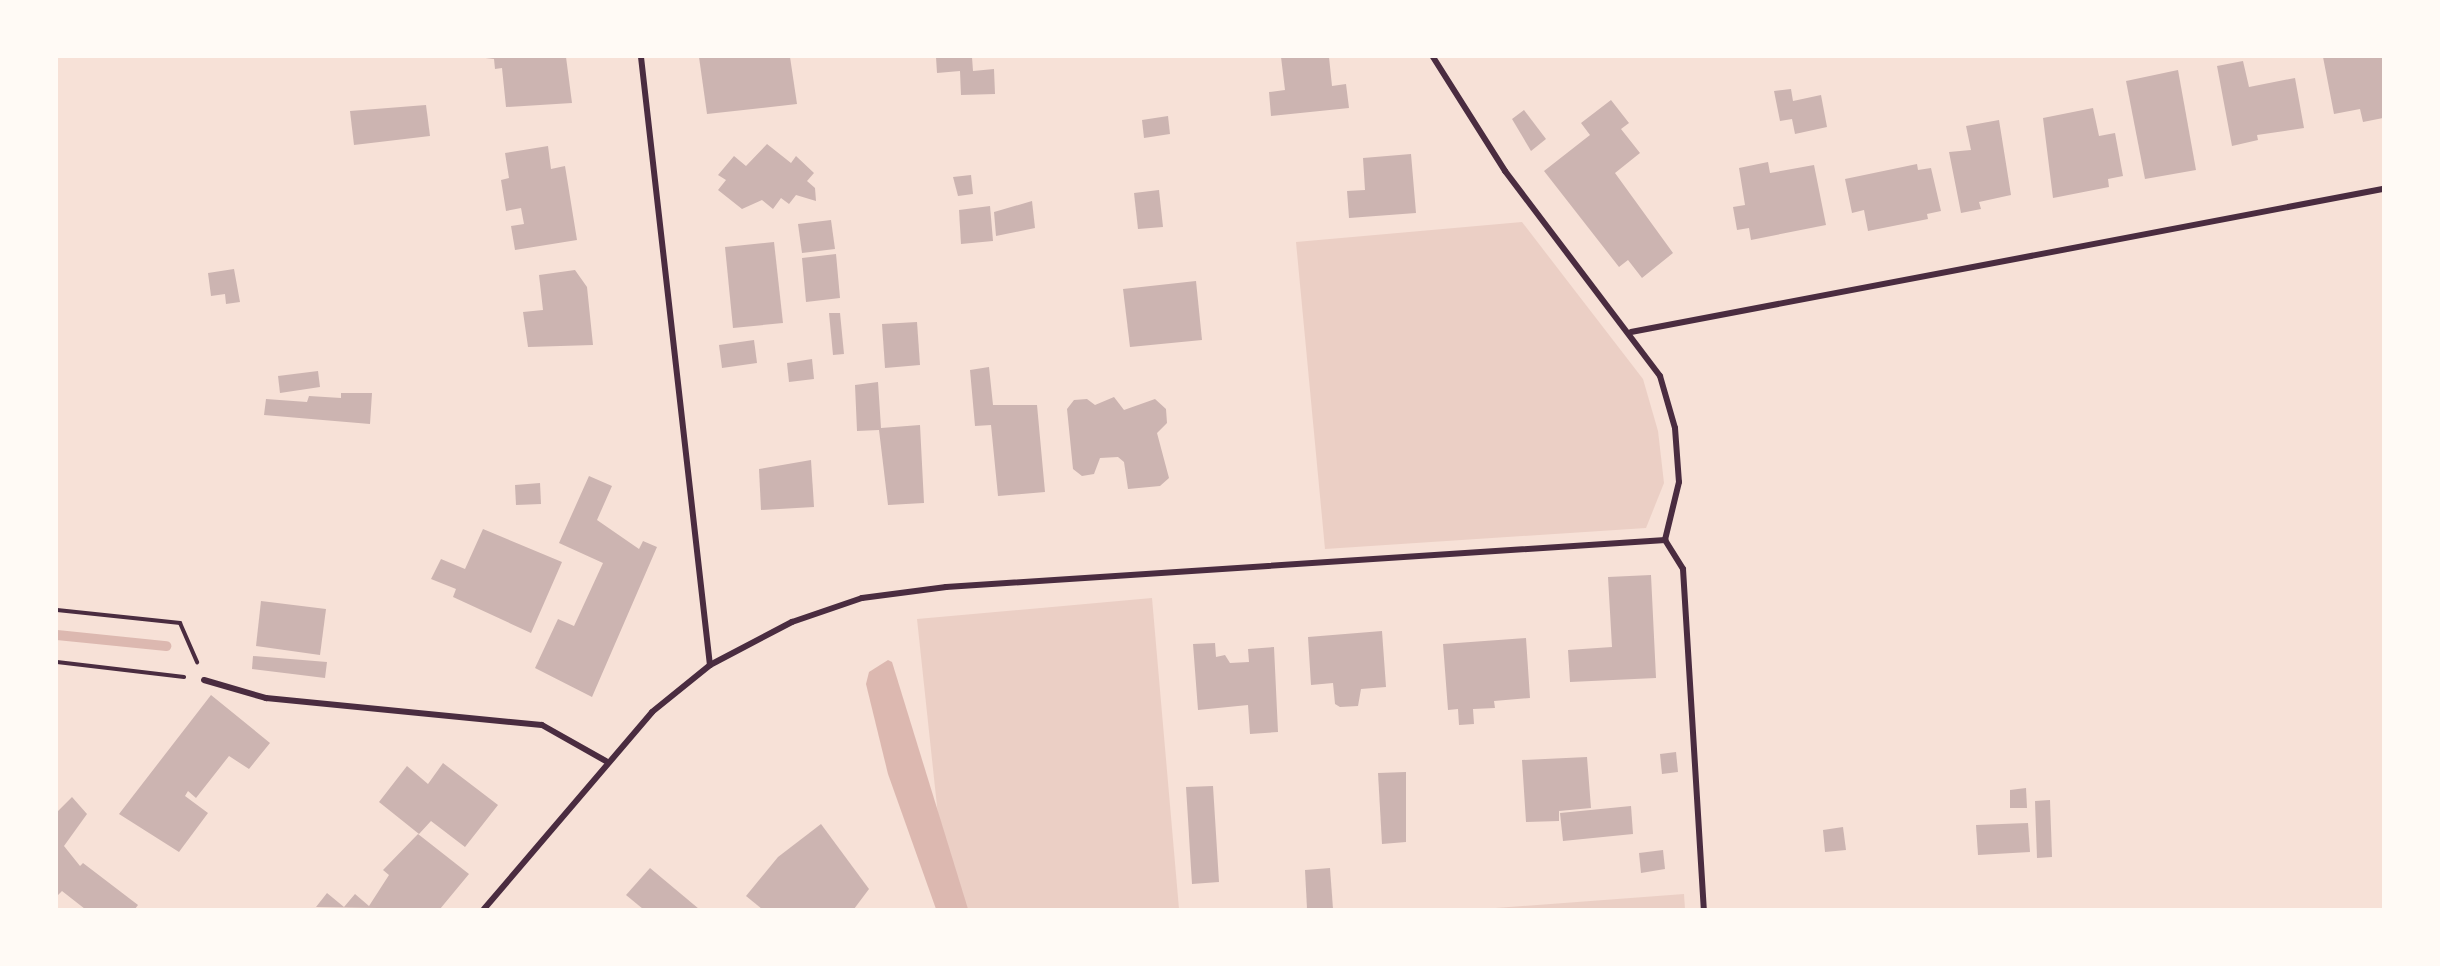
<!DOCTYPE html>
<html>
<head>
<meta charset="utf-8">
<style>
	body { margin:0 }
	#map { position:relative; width:2440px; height:966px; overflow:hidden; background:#f7e1d7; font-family:"Varela Round",sans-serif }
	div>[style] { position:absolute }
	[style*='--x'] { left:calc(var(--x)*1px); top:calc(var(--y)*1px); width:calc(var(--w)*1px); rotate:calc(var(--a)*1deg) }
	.green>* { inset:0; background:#ebcfc5 }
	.water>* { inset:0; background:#dcb8b0 }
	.stream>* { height:10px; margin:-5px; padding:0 5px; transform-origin:5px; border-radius:5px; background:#dcb8b0 }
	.building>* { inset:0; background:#ccb4b1 }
	.path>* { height:4px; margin:-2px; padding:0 2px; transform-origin:2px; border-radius:2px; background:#4a2c40 }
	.minor>* { height:6px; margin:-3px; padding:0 3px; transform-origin:3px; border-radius:3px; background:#4a2c40 }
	span { translate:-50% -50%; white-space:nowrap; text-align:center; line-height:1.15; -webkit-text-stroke:5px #fffaf5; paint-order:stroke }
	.frame { position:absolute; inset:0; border:58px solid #fffaf5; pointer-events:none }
</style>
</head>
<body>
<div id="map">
	<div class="green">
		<i style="clip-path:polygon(1522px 222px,1643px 379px,1658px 431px,1664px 483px,1646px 528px,1325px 549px,1296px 242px)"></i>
		<i style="clip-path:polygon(1152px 598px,1179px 909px,948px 909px,917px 619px)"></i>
		<i style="clip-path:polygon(1684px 894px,1685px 909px,1482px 909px)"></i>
	</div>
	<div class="water">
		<i style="clip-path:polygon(888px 660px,892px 662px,968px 909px,936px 909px,888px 774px,866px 684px,869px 672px)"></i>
	</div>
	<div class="stream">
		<i style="--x:57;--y:635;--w:110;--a:5.8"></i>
	</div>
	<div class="building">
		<i style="clip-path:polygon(477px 57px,566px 57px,572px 103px,506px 107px,502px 68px,495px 69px,494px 59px)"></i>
		<i style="clip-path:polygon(699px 57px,790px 57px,797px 104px,707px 114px)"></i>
		<i style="clip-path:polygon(936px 57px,972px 57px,973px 71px,994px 69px,995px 94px,961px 95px,960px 71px,937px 73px)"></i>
		<i style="clip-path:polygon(1281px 57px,1329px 57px,1332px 86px,1346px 84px,1349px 108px,1271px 116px,1269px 92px,1285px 90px)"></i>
		<i style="clip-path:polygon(2323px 57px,2383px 57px,2383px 118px,2363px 122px,2360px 109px,2334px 114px)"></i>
		<i style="clip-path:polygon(2243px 61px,2249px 87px,2295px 78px,2304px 128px,2257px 135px,2258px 140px,2232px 146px,2217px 66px)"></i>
		<i style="clip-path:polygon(2178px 70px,2196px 170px,2145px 179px,2126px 81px)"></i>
		<i style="clip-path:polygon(1791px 89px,1793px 101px,1821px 95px,1827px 127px,1795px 134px,1792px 119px,1780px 121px,1774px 91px)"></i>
		<i style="clip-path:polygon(1611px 100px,1629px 123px,1621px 129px,1640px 153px,1615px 173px,1673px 253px,1642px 278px,1628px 260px,1619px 267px,1544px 171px,1590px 135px,1581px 123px)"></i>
		<i style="clip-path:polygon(426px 105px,430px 136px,354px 145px,350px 111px)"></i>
		<i style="clip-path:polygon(2093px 108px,2099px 136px,2115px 133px,2123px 176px,2108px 179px,2109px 187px,2053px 198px,2043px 118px)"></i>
		<i style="clip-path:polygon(1524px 110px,1546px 139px,1531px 151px,1512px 119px)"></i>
		<i style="clip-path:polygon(1168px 116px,1170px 134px,1144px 138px,1142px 120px)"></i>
		<i style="clip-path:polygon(1999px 120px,2011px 195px,1979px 202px,1981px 209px,1961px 213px,1949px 152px,1971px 150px,1966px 126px)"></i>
		<i style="clip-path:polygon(767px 144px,791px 163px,796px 156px,814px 173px,807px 181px,815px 188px,816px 201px,796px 195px,789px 204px,781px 198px,773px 209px,762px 200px,742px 209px,718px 190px,726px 180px,718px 175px,734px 156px,746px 166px)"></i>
		<i style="clip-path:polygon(548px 146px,551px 169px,565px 166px,577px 240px,515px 250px,511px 226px,524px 224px,521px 208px,506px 211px,501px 180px,509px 178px,505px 153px)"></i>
		<i style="clip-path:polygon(1411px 154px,1416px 213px,1349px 218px,1347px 191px,1365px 190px,1363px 158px)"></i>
		<i style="clip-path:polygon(1768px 162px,1770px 173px,1814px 165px,1826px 225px,1751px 240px,1749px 228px,1737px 230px,1733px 207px,1745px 205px,1739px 168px)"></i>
		<i style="clip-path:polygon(1917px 164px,1918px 170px,1931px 168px,1941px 211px,1927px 214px,1928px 219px,1868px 231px,1864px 210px,1852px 213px,1845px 179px)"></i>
		<i style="clip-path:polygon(971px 175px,973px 194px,958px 196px,953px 177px)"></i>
		<i style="clip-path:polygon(1159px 190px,1163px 227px,1138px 229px,1134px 193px)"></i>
		<i style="clip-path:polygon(1032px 201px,1035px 228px,996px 236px,994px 212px)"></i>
		<i style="clip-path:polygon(990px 206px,993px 241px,961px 244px,959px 210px)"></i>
		<i style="clip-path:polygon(831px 220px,835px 249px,802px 253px,798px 224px)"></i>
		<i style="clip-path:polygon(774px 242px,783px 323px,733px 328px,725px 247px)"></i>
		<i style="clip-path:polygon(836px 254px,840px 298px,806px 302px,802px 258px)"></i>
		<i style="clip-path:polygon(234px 269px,240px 302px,226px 304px,225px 294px,211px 296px,208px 273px)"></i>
		<i style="clip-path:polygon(575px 270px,587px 287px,593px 345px,528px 347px,523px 312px,543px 310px,539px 275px)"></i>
		<i style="clip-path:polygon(1196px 281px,1202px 340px,1130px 347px,1123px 289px)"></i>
		<i style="clip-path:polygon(829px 313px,840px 313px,844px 354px,833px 355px)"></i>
		<i style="clip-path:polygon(917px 322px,920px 365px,885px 368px,882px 324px)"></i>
		<i style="clip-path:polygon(754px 340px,757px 363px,722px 368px,719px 345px)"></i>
		<i style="clip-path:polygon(812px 359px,814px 379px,789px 382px,787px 363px)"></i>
		<i style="clip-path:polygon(989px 367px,993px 405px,1037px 405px,1045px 492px,998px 496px,991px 425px,975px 426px,970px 370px)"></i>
		<i style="clip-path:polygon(318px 371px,320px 387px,280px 393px,278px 376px)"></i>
		<i style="clip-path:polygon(878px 382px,881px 428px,920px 425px,924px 503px,888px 505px,879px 430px,857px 431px,855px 385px)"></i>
		<i style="clip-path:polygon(341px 393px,372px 393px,370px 424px,264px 415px,266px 399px,307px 402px,309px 396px,341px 398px)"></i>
		<i style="clip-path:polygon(1114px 397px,1124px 410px,1155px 399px,1166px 409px,1167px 423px,1157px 433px,1169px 478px,1160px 486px,1128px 489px,1124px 462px,1118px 457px,1100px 458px,1094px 474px,1082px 476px,1073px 469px,1067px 409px,1074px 400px,1087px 399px,1095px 405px)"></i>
		<i style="clip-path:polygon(811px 460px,814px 507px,761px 510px,759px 469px)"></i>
		<i style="clip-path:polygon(589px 476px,612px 486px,597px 520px,639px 549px,643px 541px,657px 547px,592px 697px,535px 668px,558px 619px,574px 626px,603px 563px,559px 543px)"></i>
		<i style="clip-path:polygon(540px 483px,541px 504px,516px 505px,515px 485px)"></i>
		<i style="clip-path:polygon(483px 529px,562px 562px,531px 633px,453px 597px,456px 589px,431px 579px,441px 559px,465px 569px)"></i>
		<i style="clip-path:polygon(1651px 575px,1656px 678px,1570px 682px,1568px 650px,1612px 647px,1608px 577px)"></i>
		<i style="clip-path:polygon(261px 601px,326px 609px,320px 655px,256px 646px)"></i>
		<i style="clip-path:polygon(1382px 631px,1386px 687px,1361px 689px,1358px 706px,1340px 707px,1335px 704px,1333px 683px,1311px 685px,1308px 637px)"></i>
		<i style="clip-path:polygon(1526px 638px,1530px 698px,1494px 701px,1495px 708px,1473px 709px,1474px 724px,1459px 725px,1458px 709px,1448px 710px,1443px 644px)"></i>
		<i style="clip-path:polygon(1215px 643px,1216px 657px,1225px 655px,1230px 663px,1249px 662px,1248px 649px,1274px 647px,1278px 732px,1250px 734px,1248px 705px,1198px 710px,1193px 644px)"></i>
		<i style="clip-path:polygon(253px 656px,327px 662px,325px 678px,252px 669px)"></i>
		<i style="clip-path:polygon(211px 695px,270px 743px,249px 769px,229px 756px,196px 798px,188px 791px,185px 796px,208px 813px,179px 852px,119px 814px)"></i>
		<i style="clip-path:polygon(1676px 752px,1678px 772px,1662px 774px,1660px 754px)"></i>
		<i style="clip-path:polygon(1587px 757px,1591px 808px,1559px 811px,1559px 821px,1526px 822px,1522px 760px)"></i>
		<i style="clip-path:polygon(443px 763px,498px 805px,465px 847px,431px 821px,419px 834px,379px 802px,407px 766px,428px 784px)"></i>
		<i style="clip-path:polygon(1406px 772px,1406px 842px,1382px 844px,1378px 773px)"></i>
		<i style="clip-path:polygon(1213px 786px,1219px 882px,1192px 884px,1186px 787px)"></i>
		<i style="clip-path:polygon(2026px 788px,2027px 808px,2010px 808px,2010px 790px)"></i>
		<i style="clip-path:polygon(72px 797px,87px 814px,64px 846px,80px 866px,83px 863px,138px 905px,135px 909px,85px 909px,62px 891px,57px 896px,57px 812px)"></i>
		<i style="clip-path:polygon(2050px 800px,2052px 857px,2037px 858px,2035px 801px)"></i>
		<i style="clip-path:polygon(1631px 806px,1633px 834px,1563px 841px,1560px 813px)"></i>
		<i style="clip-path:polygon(2028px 823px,2030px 852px,1978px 855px,1976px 825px)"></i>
		<i style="clip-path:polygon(821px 824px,869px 889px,854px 909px,762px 909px,746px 896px,778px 857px)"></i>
		<i style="clip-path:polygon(1843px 827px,1846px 850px,1825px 852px,1823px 830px)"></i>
		<i style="clip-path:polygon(418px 834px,469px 874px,440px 909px,316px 907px,327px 893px,344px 907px,355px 894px,369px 906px,389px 875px,383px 870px)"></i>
		<i style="clip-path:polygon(1663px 850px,1665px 869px,1641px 873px,1639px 853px)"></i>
		<i style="clip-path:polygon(650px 868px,699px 909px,643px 909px,626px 895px)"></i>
		<i style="clip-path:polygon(1330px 868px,1333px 909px,1307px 909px,1305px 870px)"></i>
	</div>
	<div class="path">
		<i style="--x:57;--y:610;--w:124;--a:6"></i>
		<i style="--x:180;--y:623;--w:43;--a:66.4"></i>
		<i style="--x:57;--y:662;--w:128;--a:6.7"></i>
	</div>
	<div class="minor">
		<i style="--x:641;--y:57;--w:612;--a:83.53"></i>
		<i style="--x:1433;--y:57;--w:135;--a:57.7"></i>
		<i style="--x:1505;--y:171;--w:257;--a:52.9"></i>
		<i style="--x:1660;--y:376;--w:54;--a:73.9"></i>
		<i style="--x:1675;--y:428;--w:54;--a:85.8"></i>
		<i style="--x:1679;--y:482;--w:60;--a:103.6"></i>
		<i style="--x:1631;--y:332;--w:765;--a:-10.77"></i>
		<i style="--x:1665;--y:540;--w:34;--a:58"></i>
		<i style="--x:1683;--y:569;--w:341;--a:86.5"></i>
		<i style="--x:204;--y:680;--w:65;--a:16.2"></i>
		<i style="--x:266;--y:698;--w:277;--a:5.6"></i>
		<i style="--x:542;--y:725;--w:73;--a:29.4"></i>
		<i style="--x:484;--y:909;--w:259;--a:-49.5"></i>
		<i style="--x:652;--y:712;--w:75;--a:-39"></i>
		<i style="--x:710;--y:665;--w:93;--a:-27.7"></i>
		<i style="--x:792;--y:622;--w:74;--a:-18.9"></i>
		<i style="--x:862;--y:598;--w:85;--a:-7.5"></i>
		<i style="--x:946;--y:587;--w:721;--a:-3.74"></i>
	</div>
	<div class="frame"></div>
</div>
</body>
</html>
